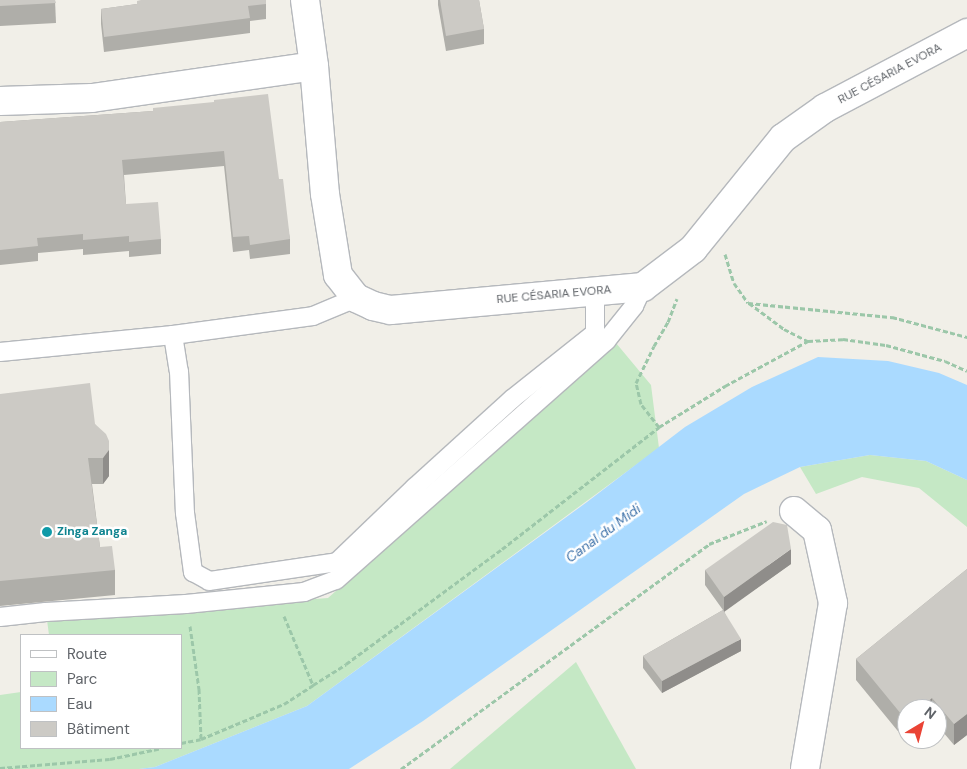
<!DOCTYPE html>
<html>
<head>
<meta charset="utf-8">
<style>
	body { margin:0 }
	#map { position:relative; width:967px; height:769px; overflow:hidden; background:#f1efe8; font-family:"DM Sans",sans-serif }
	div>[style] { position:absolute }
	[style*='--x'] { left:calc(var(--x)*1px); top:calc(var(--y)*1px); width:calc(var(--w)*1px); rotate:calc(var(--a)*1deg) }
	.green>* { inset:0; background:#c5e8c5 }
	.water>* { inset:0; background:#aadaff }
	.path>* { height:3px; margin-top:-1.5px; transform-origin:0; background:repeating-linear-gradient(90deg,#9cc7a9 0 5px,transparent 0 7.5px) }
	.roads { filter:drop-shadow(1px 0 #b5b8bc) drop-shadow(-1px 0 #b5b8bc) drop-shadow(0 1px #b5b8bc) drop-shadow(0 -1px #b5b8bc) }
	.lane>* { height:18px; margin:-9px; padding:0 9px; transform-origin:9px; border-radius:9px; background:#fff }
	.street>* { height:28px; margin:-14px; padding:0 14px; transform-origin:14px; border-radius:14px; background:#fff }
	.wall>* { inset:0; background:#afaea9 }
	.shaded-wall>* { inset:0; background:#8f8d8a }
	.building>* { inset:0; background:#cccac5 }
	.dots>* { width:14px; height:14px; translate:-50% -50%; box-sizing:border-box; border:2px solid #fff; border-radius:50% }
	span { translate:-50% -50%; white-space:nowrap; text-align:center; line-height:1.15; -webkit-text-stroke:5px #fff; paint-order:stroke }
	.street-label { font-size:12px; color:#5f6368 }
	.culture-label { font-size:12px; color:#0d838f; font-weight:700 }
	.left { translate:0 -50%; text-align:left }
	.water-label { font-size:14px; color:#4174aa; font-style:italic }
	.legend { position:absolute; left:20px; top:634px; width:162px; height:115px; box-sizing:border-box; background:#fff; border:1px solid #bfc1c3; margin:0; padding:6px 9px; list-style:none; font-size:15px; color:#5f6368 }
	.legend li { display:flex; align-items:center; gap:10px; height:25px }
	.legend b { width:25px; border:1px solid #bfc1c3 }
	.north { position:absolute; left:897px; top:699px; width:50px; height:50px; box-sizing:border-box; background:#fff; border:1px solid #bfc1c3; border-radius:50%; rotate:37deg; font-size:14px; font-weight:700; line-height:20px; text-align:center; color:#5f6368 }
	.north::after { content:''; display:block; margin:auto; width:18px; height:22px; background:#ea4335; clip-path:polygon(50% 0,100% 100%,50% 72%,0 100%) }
</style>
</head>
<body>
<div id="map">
	<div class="green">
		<i style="clip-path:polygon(616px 343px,651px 385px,659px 448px,307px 706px,155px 767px,139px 769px,0 769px,0 695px,21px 692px,21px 748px,181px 748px,181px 635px,49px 635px,47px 620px,328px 598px)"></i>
		<i style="clip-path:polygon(870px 455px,926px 461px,967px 480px,967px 527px,919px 488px,862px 477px,816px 494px,800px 467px)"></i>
		<i style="clip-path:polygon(576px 662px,636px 769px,450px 769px)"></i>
	</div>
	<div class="water">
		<i style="clip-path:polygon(818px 357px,888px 361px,939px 373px,967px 385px,967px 480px,926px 461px,870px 455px,800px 467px,744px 494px,423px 721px,349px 769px,139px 769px,155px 767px,307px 706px,587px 502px,685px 427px,752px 387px)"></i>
	</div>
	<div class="path">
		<i style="--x:725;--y:254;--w:30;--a:73"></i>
		<i style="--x:734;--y:283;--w:24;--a:55"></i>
		<i style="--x:748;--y:303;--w:145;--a:5.6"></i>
		<i style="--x:892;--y:317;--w:78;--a:14.9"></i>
		<i style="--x:749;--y:303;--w:44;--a:36.6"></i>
		<i style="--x:784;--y:329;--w:27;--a:27"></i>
		<i style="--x:659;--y:427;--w:29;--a:-128"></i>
		<i style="--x:641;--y:404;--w:22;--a:-103"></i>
		<i style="--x:636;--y:383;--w:41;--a:-64.1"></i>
		<i style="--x:654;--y:346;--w:28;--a:-60"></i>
		<i style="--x:668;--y:322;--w:25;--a:-69"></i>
		<i style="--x:284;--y:616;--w:75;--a:67.2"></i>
		<i style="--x:190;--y:626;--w:64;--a:81.9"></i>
		<i style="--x:199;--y:689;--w:50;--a:87.7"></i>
		<i style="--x:181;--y:743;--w:20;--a:-11"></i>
		<i style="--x:201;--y:739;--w:90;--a:-22.9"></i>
		<i style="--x:284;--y:704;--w:35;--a:-33"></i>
		<i style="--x:313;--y:685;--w:39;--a:-32"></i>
		<i style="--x:346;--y:664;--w:194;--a:-36.4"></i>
		<i style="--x:502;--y:549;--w:199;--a:-37.8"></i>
		<i style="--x:659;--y:427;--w:78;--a:-31.8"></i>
		<i style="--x:725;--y:386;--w:94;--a:-28.5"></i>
		<i style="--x:808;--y:341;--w:35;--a:-3"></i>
		<i style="--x:843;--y:339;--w:43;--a:7.9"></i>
		<i style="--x:886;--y:345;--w:61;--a:15.2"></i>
		<i style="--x:945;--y:361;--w:24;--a:24"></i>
		<i style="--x:0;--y:768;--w:110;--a:-4.7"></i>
		<i style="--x:110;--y:759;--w:53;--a:-11.9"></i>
		<i style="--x:401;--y:769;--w:381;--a:-36.1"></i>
		<i style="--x:709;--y:544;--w:62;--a:-21.6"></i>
	</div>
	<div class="roads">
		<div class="lane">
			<i style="--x:173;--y:335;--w:36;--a:81"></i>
			<i style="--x:179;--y:371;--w:142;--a:87.6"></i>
			<i style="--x:185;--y:513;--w:60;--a:82.3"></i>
			<i style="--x:193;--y:572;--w:18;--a:29"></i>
			<i style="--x:209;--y:581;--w:129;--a:-8.4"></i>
			<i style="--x:337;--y:562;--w:108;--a:-43.9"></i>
			<i style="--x:415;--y:487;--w:131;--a:-42.2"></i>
			<i style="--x:512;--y:399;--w:106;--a:-38.5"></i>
			<i style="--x:595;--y:333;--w:42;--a:-90"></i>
			<i style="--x:0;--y:352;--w:174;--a:-5.6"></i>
			<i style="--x:173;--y:335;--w:141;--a:-7.7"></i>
			<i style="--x:313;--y:316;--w:47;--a:-22.7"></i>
			<i style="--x:0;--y:617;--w:46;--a:-6.2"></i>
			<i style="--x:46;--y:612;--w:140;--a:-3.3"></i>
			<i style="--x:186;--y:604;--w:119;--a:-5.8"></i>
			<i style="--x:304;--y:592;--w:34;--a:-21"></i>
			<i style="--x:336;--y:580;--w:361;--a:-41.5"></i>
			<i style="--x:606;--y:341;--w:45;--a:-51.3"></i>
			<i style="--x:634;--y:306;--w:21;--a:-65"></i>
		</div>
		<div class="street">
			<i style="--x:305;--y:0;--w:67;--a:82.2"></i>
			<i style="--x:314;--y:66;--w:128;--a:85.1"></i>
			<i style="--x:325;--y:194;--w:82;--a:80.9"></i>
			<i style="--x:338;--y:275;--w:29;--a:52"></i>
			<i style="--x:356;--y:298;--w:19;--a:25"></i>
			<i style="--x:373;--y:306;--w:18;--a:13"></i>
			<i style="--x:391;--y:310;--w:253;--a:-5.2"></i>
			<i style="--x:643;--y:287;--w:63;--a:-37.2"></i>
			<i style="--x:693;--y:249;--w:143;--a:-51"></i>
			<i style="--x:783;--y:138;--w:52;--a:-35.5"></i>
			<i style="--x:825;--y:108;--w:161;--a:-27.8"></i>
			<i style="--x:0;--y:101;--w:92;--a:-1.9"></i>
			<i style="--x:92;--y:98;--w:224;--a:-8.2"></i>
			<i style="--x:794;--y:511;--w:30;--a:40"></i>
			<i style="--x:817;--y:530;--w:75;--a:77.6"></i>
			<i style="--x:833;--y:603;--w:168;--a:99.6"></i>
		</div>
	</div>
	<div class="wall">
		<i style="clip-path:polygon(0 0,55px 0,56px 23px,0 26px)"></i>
		<i style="clip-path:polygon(438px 0,479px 0,484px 29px,484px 44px,446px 51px,438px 5px)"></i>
		<i style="clip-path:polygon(137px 1px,266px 4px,266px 19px,250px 21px,250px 33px,104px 52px,101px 24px,101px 9px,137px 4px)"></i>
		<i style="clip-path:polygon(153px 111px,279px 179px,290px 239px,290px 254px,250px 259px,249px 250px,233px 252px,224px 166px,124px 175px,126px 204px,161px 239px,161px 254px,129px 257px,129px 251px,83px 255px,83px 249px,38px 253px,38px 261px,0 265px,0 122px)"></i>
		<i style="clip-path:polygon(0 394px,95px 424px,109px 467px,109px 476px,103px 484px,92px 484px,100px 547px,115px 570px,115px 595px,0 606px)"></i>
		<i style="clip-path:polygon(791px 564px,724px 611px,741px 651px,662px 693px,643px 668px,643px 656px,723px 610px,705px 585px,705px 570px)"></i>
		<i style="clip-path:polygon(967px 569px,967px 735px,954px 745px,937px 725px,937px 709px,907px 709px,906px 741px,856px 680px,856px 659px)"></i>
	</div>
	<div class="shaded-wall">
		<i style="clip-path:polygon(109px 441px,109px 476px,103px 484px,103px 458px)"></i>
		<i style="clip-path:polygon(791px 549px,791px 564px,724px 612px,724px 597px)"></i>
		<i style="clip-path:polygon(741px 639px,741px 651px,662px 693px,662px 681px)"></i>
		<i style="clip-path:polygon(932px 698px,932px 709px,919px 709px)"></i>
		<i style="clip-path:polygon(967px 714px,967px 735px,954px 745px,954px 724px)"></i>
		<i style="clip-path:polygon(907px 719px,907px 739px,908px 739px,906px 741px,906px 720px)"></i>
	</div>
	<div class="building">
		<i style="clip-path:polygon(0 0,55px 0,56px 3px,0 6px)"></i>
		<i style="clip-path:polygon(141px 0,266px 0,266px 4px,248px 6px,250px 18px,104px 37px,101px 9px,137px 4px,137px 1px)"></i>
		<i style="clip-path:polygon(440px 0,479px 0,484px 29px,446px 36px)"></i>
		<i style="clip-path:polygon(268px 94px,279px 179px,283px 179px,290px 239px,250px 245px,249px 236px,233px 237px,224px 151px,122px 160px,126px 204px,158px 202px,161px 239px,129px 242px,129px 236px,83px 240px,83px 234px,37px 238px,38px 246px,0 250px,0 122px,153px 111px,153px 108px,214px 102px,214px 100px)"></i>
		<i style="clip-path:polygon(90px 383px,95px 424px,106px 434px,109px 441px,109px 450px,103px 458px,88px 458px,100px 547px,112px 546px,115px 570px,0 581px,0 394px)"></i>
		<i style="clip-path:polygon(773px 522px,787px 525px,791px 549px,724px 597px,705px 570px)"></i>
		<i style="clip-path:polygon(967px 569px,967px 714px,954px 724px,932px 698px,919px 709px,907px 709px,907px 719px,906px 720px,856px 659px)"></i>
		<i style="clip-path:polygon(723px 610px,741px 639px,662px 681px,643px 656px)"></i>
	</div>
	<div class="dots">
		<i style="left:47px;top:532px;background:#0f9aa8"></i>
	</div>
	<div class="street-label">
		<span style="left:890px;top:74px;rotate:-28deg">RUE CÉSARIA EVORA</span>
		<span style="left:554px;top:295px;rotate:-5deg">RUE CÉSARIA EVORA</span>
	</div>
	<div class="culture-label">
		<span class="left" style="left:57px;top:532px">Zinga Zanga</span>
	</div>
	<div class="water-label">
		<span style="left:603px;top:533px;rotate:-36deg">Canal du Midi</span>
	</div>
	<ul class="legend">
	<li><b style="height:6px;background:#fff"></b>Route</li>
	<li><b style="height:14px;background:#c5e8c5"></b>Parc</li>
	<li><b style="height:14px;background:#aadaff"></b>Eau</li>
	<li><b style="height:14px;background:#cccac5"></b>Bâtiment</li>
	</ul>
	<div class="north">N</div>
</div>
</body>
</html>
